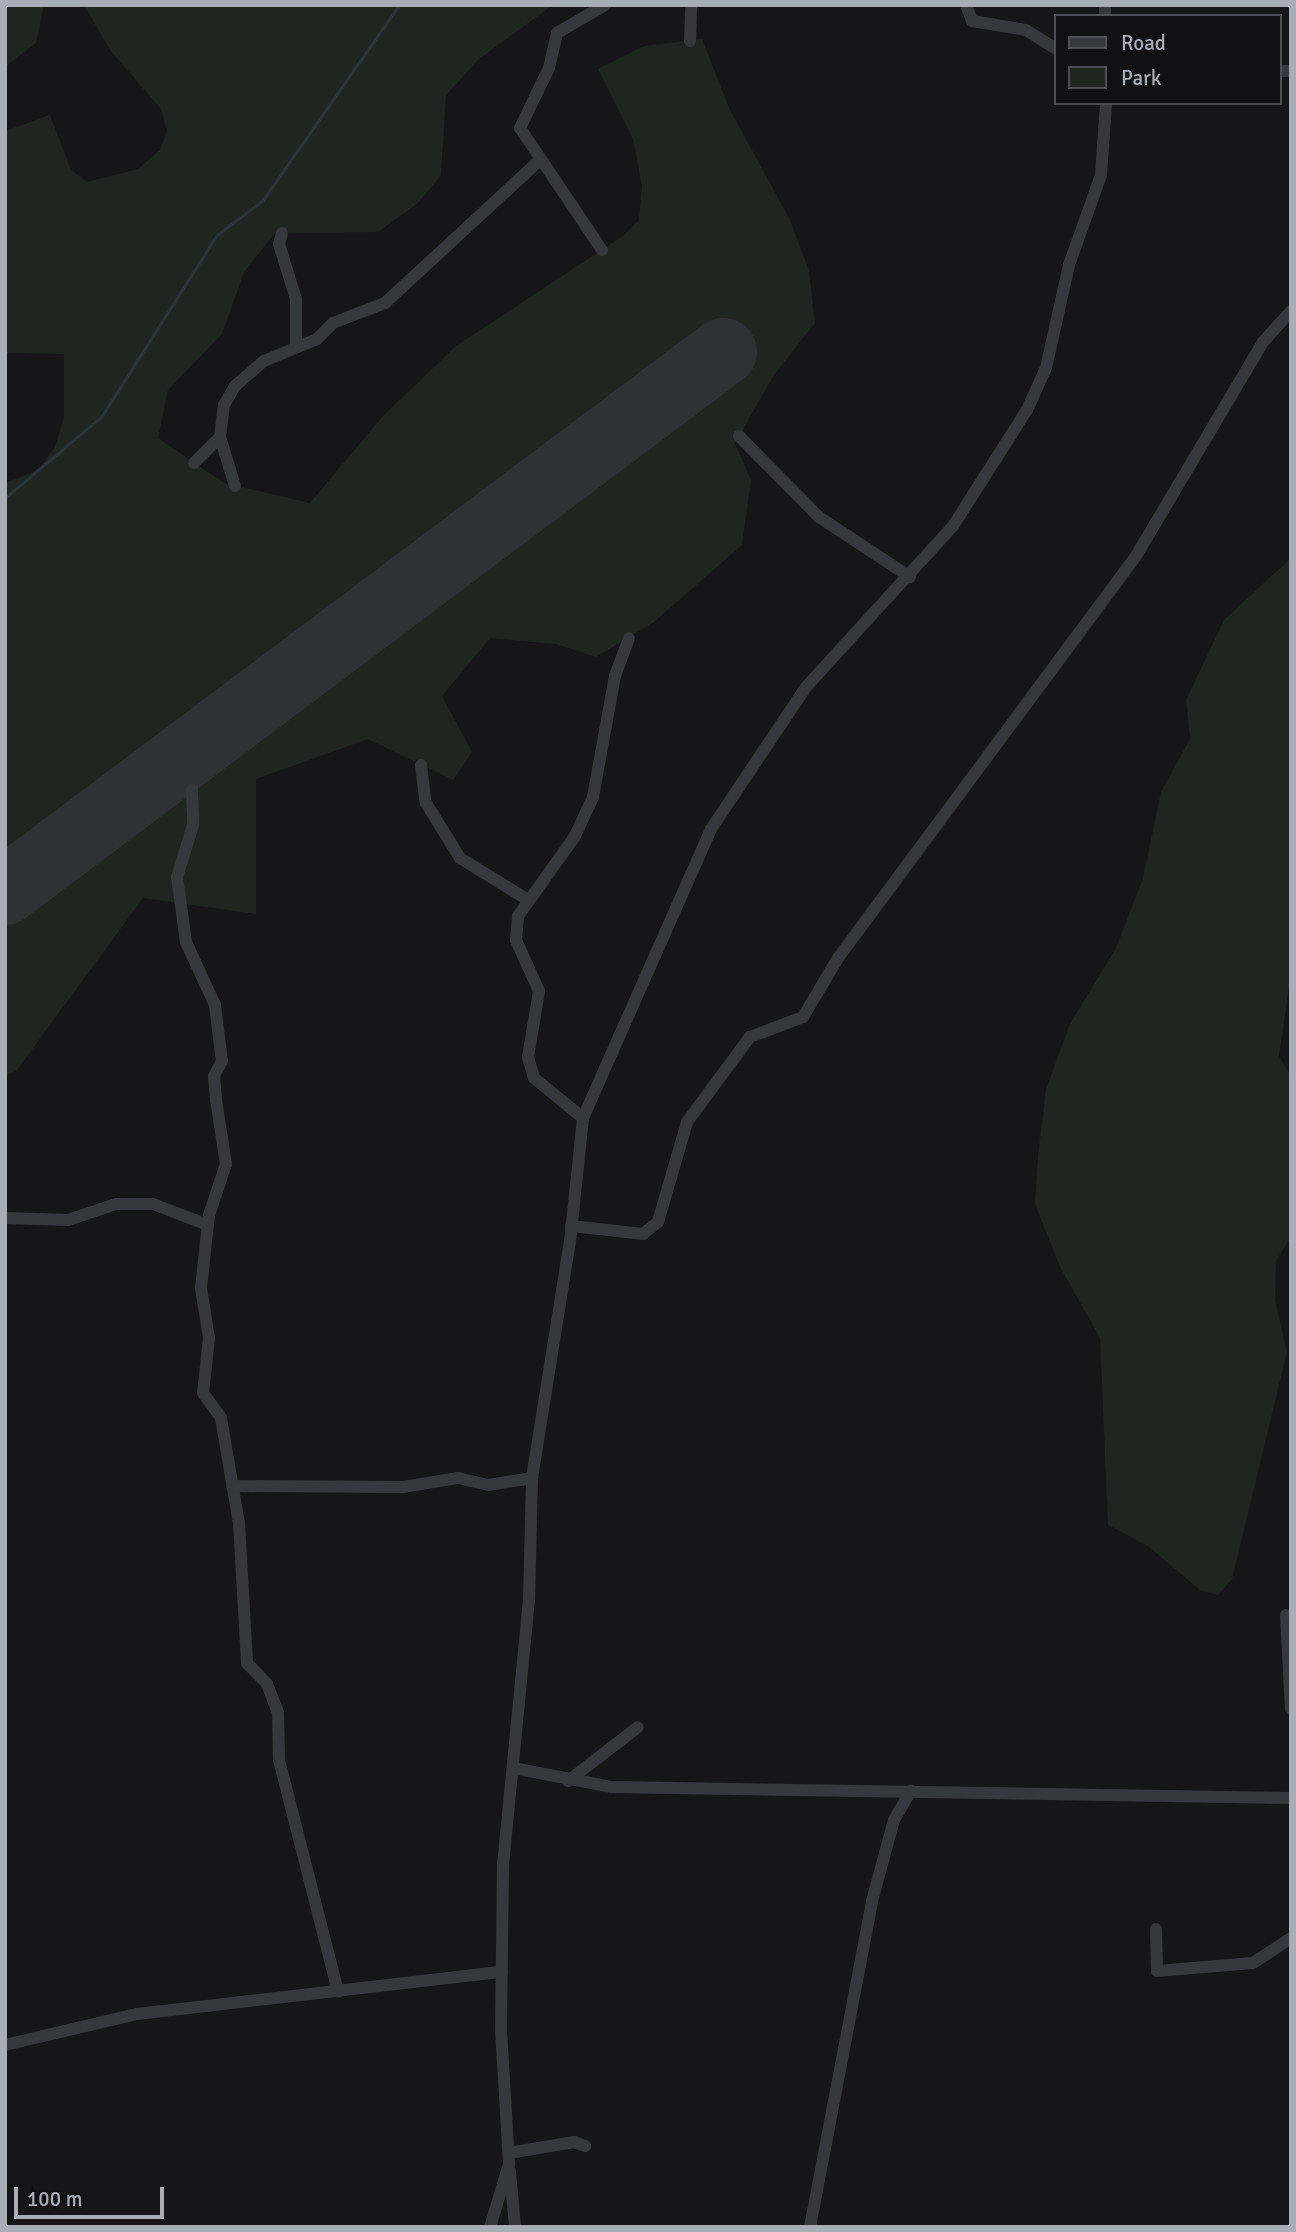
<!DOCTYPE html>
<html>
<head>
<meta charset="utf-8">
<style>
	body { margin:0 }
	#map { position:relative; width:1296px; height:2232px; overflow:hidden; background:#161618; font-family:Signika,sans-serif }
	div>[style] { position:absolute }
	[style*='--x'] { left:calc(var(--x)*1px); top:calc(var(--y)*1px); width:calc(var(--w)*1px); rotate:calc(var(--a)*1deg) }
	.built>* { inset:0; background:#222225 }
	.green>* { inset:0; background:#1e261f }
	.stream>* { height:2.5px; margin:-1.25px; padding:0 1.25px; transform-origin:1.25px; border-radius:1.25px; background:#2c353c }
	.runway>* { height:68px; margin:-34px; padding:0 34px; transform-origin:34px; border-radius:34px; background:#303135 }
	.street>* { height:12px; margin:-6px; padding:0 6px; transform-origin:6px; border-radius:6px; background:#37383d }
	span { translate:-50% -50%; white-space:nowrap; text-align:center; line-height:1.15; -webkit-text-stroke:6px #111113; paint-order:stroke }
	.frame { position:absolute; inset:0; border:7px solid #a8adb8; pointer-events:none }
	.legend { position:absolute; left:1054px; top:14px; width:228px; height:91px; box-sizing:border-box; background:#111113; border:2px solid #4d4f55; margin:0; padding:9px 12px; list-style:none; font-size:21px; color:#a8adb8 }
	.legend li { display:flex; align-items:center; gap:14px; height:35px }
	.legend b { width:35px; border:2px solid #4d4f55 }
	.scale { position:absolute; left:14px; top:2187px; width:150px; height:32px; box-sizing:border-box; border:4px solid #a8adb8; border-top:0; padding-left:9px; font-size:21px; line-height:24px; white-space:nowrap; color:#a8adb8; -webkit-text-stroke:5px #111113; paint-order:stroke }
</style>
</head>
<body>
<div id="map">
	<div class="built">
		<i style="clip-path:polygon(720px 333px,737px 373px,5px 925px,5px 873px,400px 581px,640px 386px)"></i>
	</div>
	<div class="green">
		<i style="clip-path:polygon(5px 5px,44px 5px,36px 43px,5px 67px)"></i>
		<i style="clip-path:polygon(84px 5px,553px 5px,479px 59px,446px 95px,441px 175px,419px 202px,378px 232px,275px 233px,244px 272px,222px 334px,168px 390px,158px 438px,224px 483px,310px 503px,383px 416px,456px 346px,623px 236px,639px 220px,642px 186px,633px 139px,598px 69px,644px 46px,702px 39px,729px 108px,790px 220px,809px 271px,815px 323px,774px 375px,735px 443px,751px 480px,742px 545px,654px 622px,596px 657px,556px 644px,490px 638px,442px 696px,472px 752px,453px 780px,368px 739px,256px 779px,256px 914px,143px 898px,17px 1070px,5px 1076px,5px 925px,737px 373px,720px 333px,640px 386px,400px 581px,5px 873px,5px 483px,37px 471px,55px 447px,64px 417px,64px 354px,5px 353px,5px 131px,50px 115px,71px 170px,87px 182px,138px 169px,160px 150px,167px 131px,161px 109px,110px 50px)"></i>
		<i style="clip-path:polygon(1291px 558px,1291px 974px,1279px 1056px,1291px 1076px,1291px 1237px,1276px 1261px,1275px 1300px,1287px 1352px,1232px 1579px,1218px 1595px,1200px 1590px,1148px 1546px,1108px 1525px,1100px 1338px,1060px 1267px,1035px 1204px,1038px 1156px,1046px 1089px,1070px 1024px,1116px 948px,1143px 878px,1161px 792px,1190px 739px,1186px 700px,1224px 620px)"></i>
	</div>
	<div class="stream">
		<i style="--x:5;--y:498;--w:127;--a:-40.2"></i>
		<i style="--x:102;--y:416;--w:214;--a:-57.6"></i>
		<i style="--x:217;--y:235;--w:58;--a:-37.3"></i>
		<i style="--x:263;--y:200;--w:238;--a:-55.1"></i>
	</div>
	<div class="runway">
		<i style="--x:5;--y:891;--w:898;--a:-36.9"></i>
	</div>
	<div class="street">
		<i style="--x:966;--y:5;--w:17;--a:69"></i>
		<i style="--x:972;--y:21;--w:55;--a:9.5"></i>
		<i style="--x:1026;--y:30;--w:36;--a:32"></i>
		<i style="--x:1105;--y:5;--w:11;--a:90"></i>
		<i style="--x:690;--y:41;--w:36;--a:-88"></i>
		<i style="--x:1280;--y:71;--w:11;--a:0"></i>
		<i style="--x:282;--y:233;--w:11;--a:105"></i>
		<i style="--x:279;--y:244;--w:58;--a:72.8"></i>
		<i style="--x:296;--y:299;--w:46;--a:90"></i>
		<i style="--x:602;--y:250;--w:147;--a:-123.9"></i>
		<i style="--x:520;--y:128;--w:67;--a:-64.2"></i>
		<i style="--x:549;--y:68;--w:36;--a:-77"></i>
		<i style="--x:557;--y:33;--w:56;--a:-30.3"></i>
		<i style="--x:739;--y:436;--w:114;--a:45.4"></i>
		<i style="--x:819;--y:517;--w:109;--a:33.4"></i>
		<i style="--x:194;--y:463;--w:37;--a:-45"></i>
		<i style="--x:235;--y:486;--w:51;--a:-107"></i>
		<i style="--x:220;--y:437;--w:32;--a:-83"></i>
		<i style="--x:224;--y:405;--w:22;--a:-60"></i>
		<i style="--x:235;--y:386;--w:38;--a:-41"></i>
		<i style="--x:264;--y:361;--w:57;--a:-22.5"></i>
		<i style="--x:317;--y:339;--w:23;--a:-45"></i>
		<i style="--x:333;--y:323;--w:56;--a:-21"></i>
		<i style="--x:385;--y:303;--w:209;--a:-42.7"></i>
		<i style="--x:421;--y:765;--w:38;--a:83"></i>
		<i style="--x:426;--y:803;--w:65;--a:58.3"></i>
		<i style="--x:460;--y:858;--w:80;--a:31.7"></i>
		<i style="--x:192;--y:790;--w:35;--a:88"></i>
		<i style="--x:193;--y:825;--w:54;--a:107.1"></i>
		<i style="--x:177;--y:877;--w:66;--a:82.1"></i>
		<i style="--x:186;--y:942;--w:69;--a:65.3"></i>
		<i style="--x:215;--y:1005;--w:56;--a:82.9"></i>
		<i style="--x:222;--y:1061;--w:17;--a:118"></i>
		<i style="--x:214;--y:1076;--w:24;--a:85"></i>
		<i style="--x:216;--y:1100;--w:65;--a:81.1"></i>
		<i style="--x:226;--y:1164;--w:54;--a:108.4"></i>
		<i style="--x:209;--y:1215;--w:73;--a:96.3"></i>
		<i style="--x:201;--y:1288;--w:51;--a:80.9"></i>
		<i style="--x:209;--y:1338;--w:55;--a:96.2"></i>
		<i style="--x:203;--y:1393;--w:31;--a:54"></i>
		<i style="--x:221;--y:1418;--w:107;--a:80.3"></i>
		<i style="--x:239;--y:1523;--w:140;--a:86.7"></i>
		<i style="--x:247;--y:1663;--w:29;--a:46"></i>
		<i style="--x:267;--y:1684;--w:30;--a:69"></i>
		<i style="--x:278;--y:1712;--w:48;--a:88.8"></i>
		<i style="--x:279;--y:1760;--w:239;--a:75.7"></i>
		<i style="--x:583;--y:1118;--w:63;--a:-140.8"></i>
		<i style="--x:534;--y:1078;--w:22;--a:-106"></i>
		<i style="--x:528;--y:1057;--w:67;--a:-80.5"></i>
		<i style="--x:539;--y:991;--w:56;--a:-114.3"></i>
		<i style="--x:516;--y:940;--w:24;--a:-85"></i>
		<i style="--x:518;--y:916;--w:98;--a:-54.5"></i>
		<i style="--x:575;--y:836;--w:43;--a:-65.2"></i>
		<i style="--x:593;--y:797;--w:123;--a:-79.7"></i>
		<i style="--x:615;--y:676;--w:40;--a:-69.8"></i>
		<i style="--x:5;--y:1218;--w:63;--a:1.8"></i>
		<i style="--x:68;--y:1220;--w:51;--a:-18.4"></i>
		<i style="--x:116;--y:1204;--w:37;--a:0"></i>
		<i style="--x:153;--y:1204;--w:59;--a:20.9"></i>
		<i style="--x:571;--y:1226;--w:72;--a:6.3"></i>
		<i style="--x:643;--y:1234;--w:19;--a:-39"></i>
		<i style="--x:658;--y:1222;--w:104;--a:-73.8"></i>
		<i style="--x:687;--y:1122;--w:106;--a:-53.5"></i>
		<i style="--x:750;--y:1037;--w:57;--a:-20.7"></i>
		<i style="--x:803;--y:1017;--w:69;--a:-59.3"></i>
		<i style="--x:838;--y:958;--w:500;--a:-53.45"></i>
		<i style="--x:1136;--y:556;--w:249;--a:-59.3"></i>
		<i style="--x:1263;--y:342;--w:42;--a:-47.9"></i>
		<i style="--x:232;--y:1486;--w:171;--a:0.3"></i>
		<i style="--x:403;--y:1487;--w:56;--a:-9.3"></i>
		<i style="--x:458;--y:1478;--w:31;--a:13"></i>
		<i style="--x:488;--y:1485;--w:45;--a:-9"></i>
		<i style="--x:1286;--y:1615;--w:94;--a:87"></i>
		<i style="--x:513;--y:1768;--w:101;--a:10.9"></i>
		<i style="--x:612;--y:1787;--w:679;--a:0.93"></i>
		<i style="--x:568;--y:1781;--w:88;--a:-37.6"></i>
		<i style="--x:1156;--y:1929;--w:42;--a:88.6"></i>
		<i style="--x:1157;--y:1971;--w:96;--a:-4.8"></i>
		<i style="--x:1253;--y:1963;--w:45;--a:-33.3"></i>
		<i style="--x:5;--y:2045;--w:136;--a:-13.2"></i>
		<i style="--x:137;--y:2014;--w:367;--a:-6.6"></i>
		<i style="--x:509;--y:2153;--w:66;--a:-9.6"></i>
		<i style="--x:574;--y:2142;--w:12;--a:20"></i>
		<i style="--x:510;--y:2171;--w:56;--a:84.9"></i>
		<i style="--x:490;--y:2227;--w:66;--a:-73.2"></i>
		<i style="--x:509;--y:2164;--w:135;--a:-93.4"></i>
		<i style="--x:501;--y:2029;--w:164;--a:-89.3"></i>
		<i style="--x:503;--y:1865;--w:265;--a:-84.4"></i>
		<i style="--x:529;--y:1601;--w:123;--a:-88.6"></i>
		<i style="--x:532;--y:1478;--w:239;--a:-80.9"></i>
		<i style="--x:570;--y:1242;--w:125;--a:-84"></i>
		<i style="--x:583;--y:1118;--w:316;--a:-66.1"></i>
		<i style="--x:711;--y:829;--w:171;--a:-56.2"></i>
		<i style="--x:806;--y:687;--w:218;--a:-47.6"></i>
		<i style="--x:953;--y:526;--w:138;--a:-57.5"></i>
		<i style="--x:1027;--y:410;--w:46;--a:-65.7"></i>
		<i style="--x:1046;--y:368;--w:106;--a:-77.4"></i>
		<i style="--x:1069;--y:265;--w:96;--a:-70.4"></i>
		<i style="--x:1101;--y:175;--w:72;--a:-86"></i>
		<i style="--x:810;--y:2227;--w:332;--a:-79.2"></i>
		<i style="--x:872;--y:1901;--w:84;--a:-74.8"></i>
		<i style="--x:894;--y:1820;--w:34;--a:-60"></i>
	</div>
	<div class="frame"></div>
	<ul class="legend">
	<li><b style="height:9px;background:#37383d"></b>Road</li>
	<li><b style="height:19px;background:#1e261f"></b>Park</li>
	</ul>
	<div class="scale">100 m</div>
</div>
</body>
</html>
